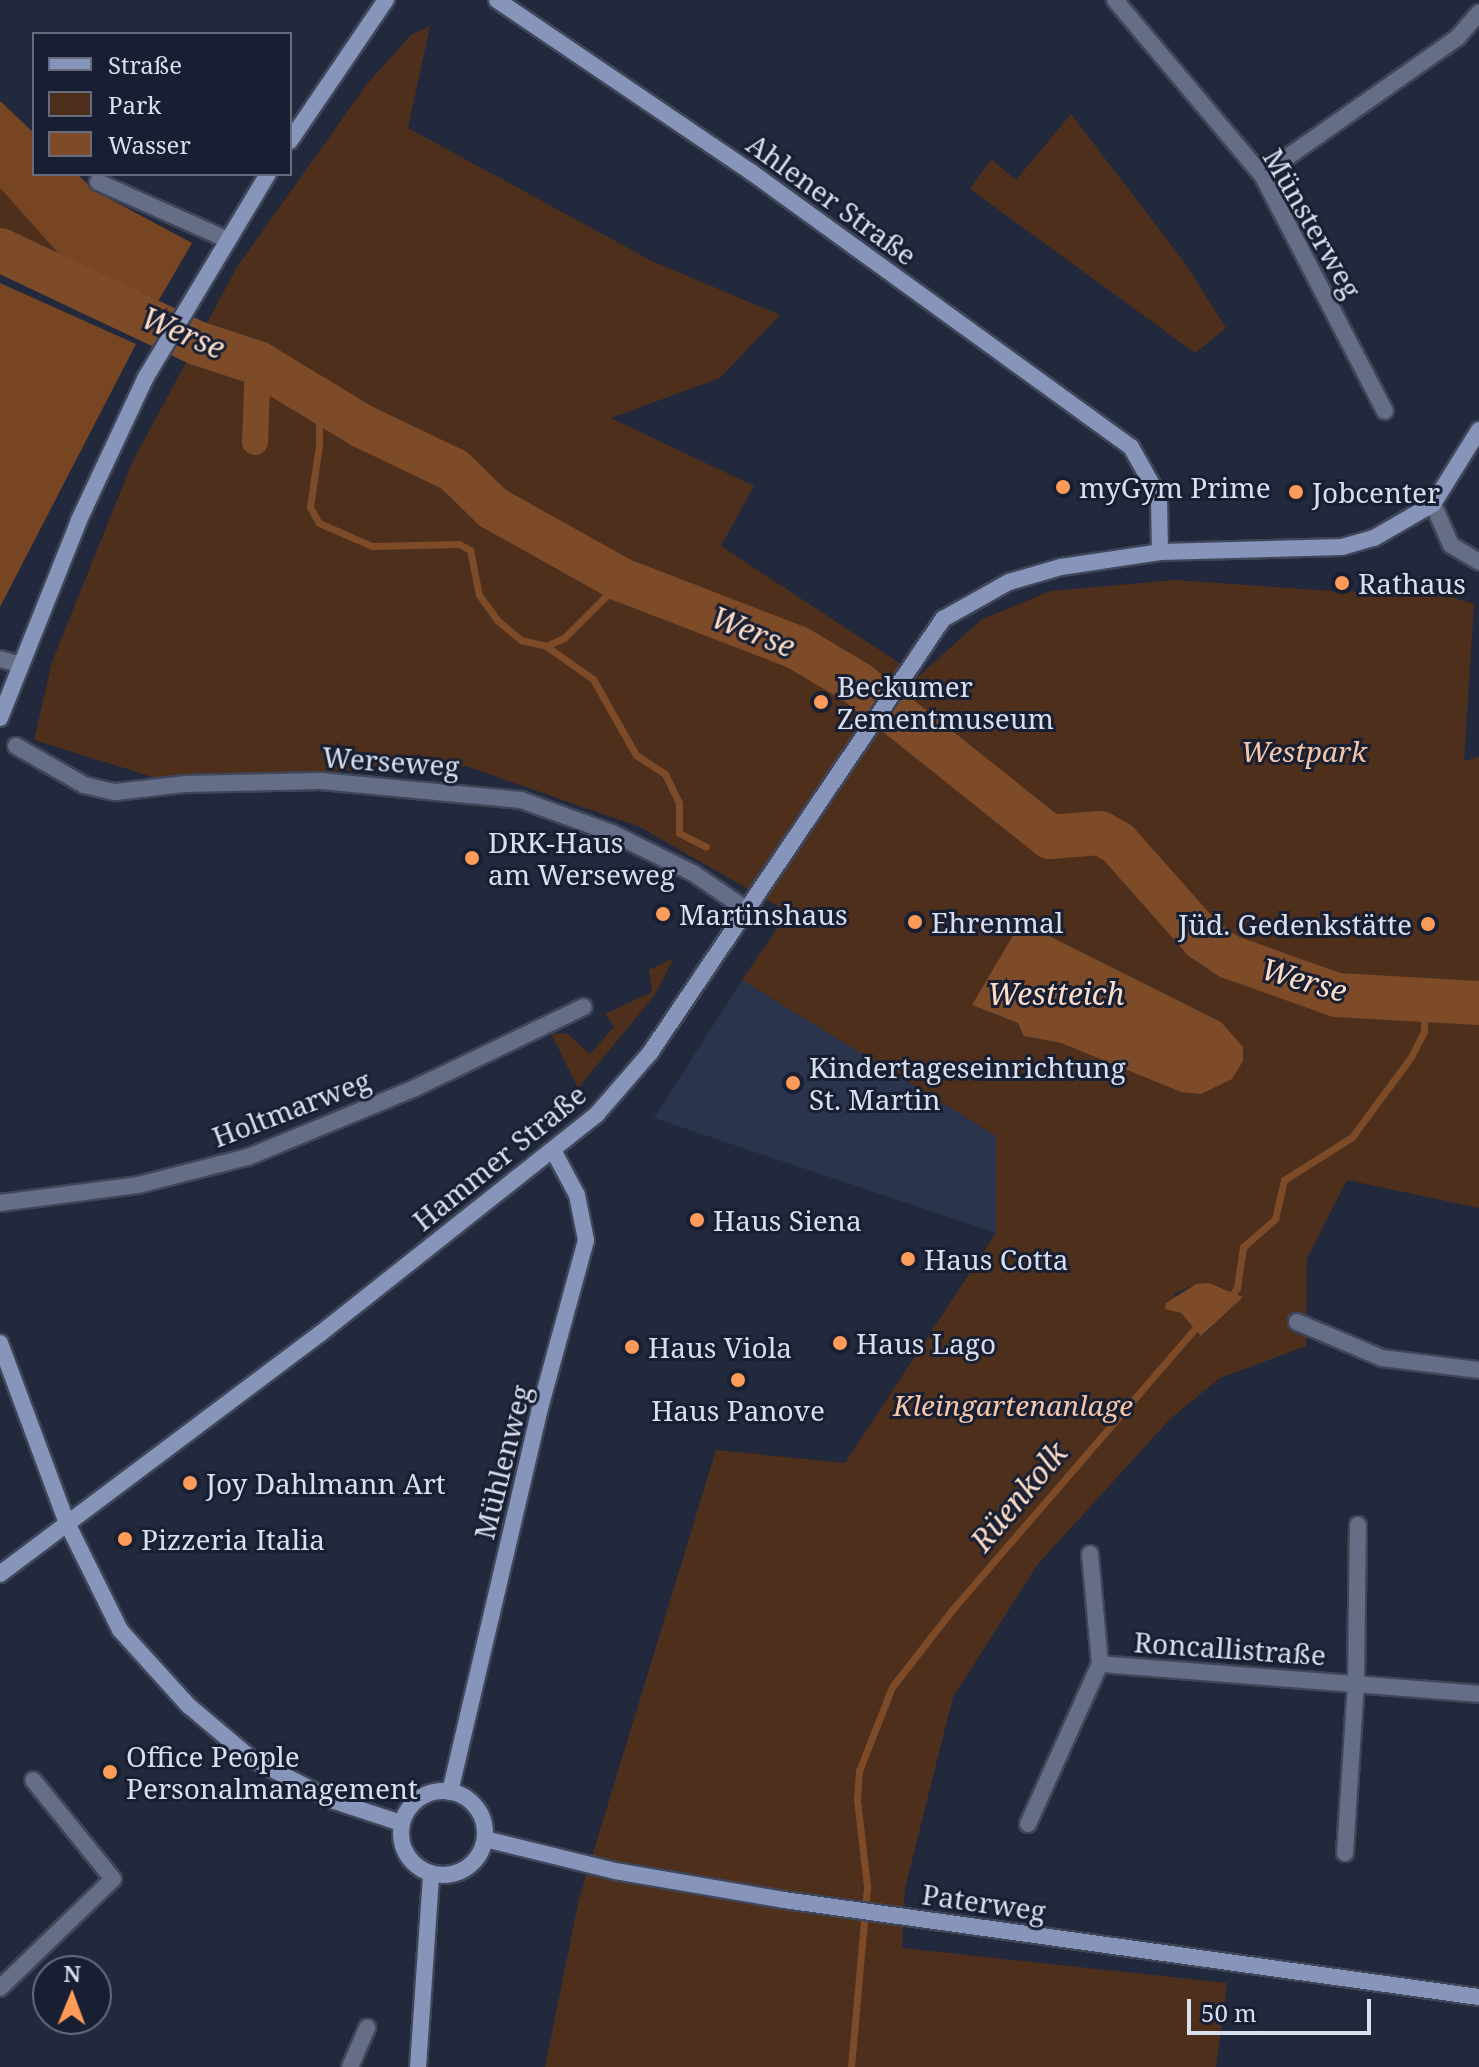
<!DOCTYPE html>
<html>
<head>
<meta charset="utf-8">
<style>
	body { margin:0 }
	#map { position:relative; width:1479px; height:2067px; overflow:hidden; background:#22293d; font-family:"Noto Serif",serif }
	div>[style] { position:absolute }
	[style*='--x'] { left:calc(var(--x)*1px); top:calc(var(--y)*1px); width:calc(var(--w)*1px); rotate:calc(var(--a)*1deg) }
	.built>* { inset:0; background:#2a344c }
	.green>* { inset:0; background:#4d2f1b }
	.forest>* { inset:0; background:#784523 }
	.water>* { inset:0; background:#7e4b29 }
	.stream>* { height:7px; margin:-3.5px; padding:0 3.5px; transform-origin:3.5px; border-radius:3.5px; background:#7e4b29 }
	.canal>* { height:26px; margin:-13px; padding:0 13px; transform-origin:13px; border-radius:13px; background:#7e4b29 }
	.river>* { height:44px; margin:-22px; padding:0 22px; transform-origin:22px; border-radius:22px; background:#7e4b29 }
	.roads { filter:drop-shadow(2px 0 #3f4659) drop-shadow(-2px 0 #3f4659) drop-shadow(0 2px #3f4659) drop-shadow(0 -2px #3f4659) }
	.street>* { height:16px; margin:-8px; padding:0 8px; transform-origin:8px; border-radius:8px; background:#656e86 }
	.secondary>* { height:16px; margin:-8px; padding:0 8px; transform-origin:8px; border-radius:8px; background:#8795ba }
	.secondary>.ring { margin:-8px; padding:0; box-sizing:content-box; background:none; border:16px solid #8795ba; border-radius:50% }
	.dots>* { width:22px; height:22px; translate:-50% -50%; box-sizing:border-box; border:4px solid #181f32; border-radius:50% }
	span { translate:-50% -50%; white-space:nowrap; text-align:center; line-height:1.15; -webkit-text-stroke:6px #181f32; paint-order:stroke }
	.street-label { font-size:28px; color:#dadfed }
	.poi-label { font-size:28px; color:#dadfed }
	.left { translate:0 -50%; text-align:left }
	.right { translate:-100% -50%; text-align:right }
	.park-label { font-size:28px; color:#f7c6a8; font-style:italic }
	.water-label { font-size:30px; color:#fddcc8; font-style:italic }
	.legend { position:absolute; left:32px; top:32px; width:260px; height:144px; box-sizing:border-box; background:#181f32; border:2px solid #666c7d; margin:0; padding:10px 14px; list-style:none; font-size:24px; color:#dadfed }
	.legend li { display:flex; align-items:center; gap:16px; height:40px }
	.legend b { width:40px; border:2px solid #666c7d }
	.north { position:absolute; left:32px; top:1955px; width:80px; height:80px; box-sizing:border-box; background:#181f32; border:2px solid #666c7d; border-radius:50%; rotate:1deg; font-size:22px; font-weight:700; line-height:32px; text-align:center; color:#dadfed }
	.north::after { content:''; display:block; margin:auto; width:28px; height:36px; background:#fe9b58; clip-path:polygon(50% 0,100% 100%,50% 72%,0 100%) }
	.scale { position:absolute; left:1187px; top:1999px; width:184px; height:36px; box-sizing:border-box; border:4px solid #dadfed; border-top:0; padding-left:10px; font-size:24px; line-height:28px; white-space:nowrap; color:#dadfed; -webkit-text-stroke:6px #181f32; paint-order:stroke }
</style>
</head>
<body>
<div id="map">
	<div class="built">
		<i style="clip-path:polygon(742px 980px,996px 1136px,996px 1233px,654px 1118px)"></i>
	</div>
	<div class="green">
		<i style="clip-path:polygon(evenodd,430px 26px,408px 128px,652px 261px,780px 315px,720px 378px,611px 418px,754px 486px,721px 546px,919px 676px,982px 619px,1051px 591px,1175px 580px,1347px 592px,1424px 588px,1474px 604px,1464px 761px,1479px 757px,1479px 1208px,1347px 1180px,1307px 1258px,1306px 1346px,1220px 1378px,1170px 1419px,1038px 1564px,953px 1697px,905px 1888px,902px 1948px,1227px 1983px,1216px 2067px,545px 2067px,579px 1899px,716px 1450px,845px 1463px,996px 1233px,996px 1136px,742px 980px,788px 912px,640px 827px,466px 766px,159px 779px,34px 740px,52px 662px,132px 463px,237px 267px,367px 84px,411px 35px,430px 26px,1110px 968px,1221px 1022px,1181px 1092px,1061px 1043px,1025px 1036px,1018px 1023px,973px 1005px,1110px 968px,430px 26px,1196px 1284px,1218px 1286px,1242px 1297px,1202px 1336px,1181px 1313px,1174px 1294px,1196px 1284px)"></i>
		<i style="clip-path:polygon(1071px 114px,1185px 263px,1226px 328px,1195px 353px,970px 189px,991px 159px,1016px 180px)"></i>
		<i style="clip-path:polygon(0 188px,58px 253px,156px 305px,141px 334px,0 267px)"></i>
		<i style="clip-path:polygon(674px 958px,654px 996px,578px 1088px,551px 1033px,568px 1034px,590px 1054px,614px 1027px,605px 1014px,652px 992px,649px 970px)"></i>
	</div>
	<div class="forest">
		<i style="clip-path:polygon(0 101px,34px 133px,34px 174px,77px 174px,95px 191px,192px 243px,156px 305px,58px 253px,0 188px)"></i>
		<i style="clip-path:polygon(0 283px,136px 344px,0 607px)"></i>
	</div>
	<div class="water">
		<i style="clip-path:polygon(1021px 922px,1221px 1022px,1243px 1047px,1243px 1061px,1232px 1079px,1201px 1094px,1181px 1092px,1061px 1043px,1024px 1036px,1018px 1023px,972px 1005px)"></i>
		<i style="clip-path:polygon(1209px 1283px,1243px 1297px,1201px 1336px,1181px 1313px,1165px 1309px,1166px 1303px,1196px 1284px)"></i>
	</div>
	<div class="stream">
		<i style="--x:319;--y:396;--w:49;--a:90"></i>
		<i style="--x:319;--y:445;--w:63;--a:98.3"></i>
		<i style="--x:310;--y:507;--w:18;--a:61"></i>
		<i style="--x:319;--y:523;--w:58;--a:23.5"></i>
		<i style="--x:372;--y:546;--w:87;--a:-1.3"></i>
		<i style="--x:459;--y:544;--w:13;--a:29"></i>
		<i style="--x:470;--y:550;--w:46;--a:78.7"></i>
		<i style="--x:479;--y:595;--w:31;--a:54"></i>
		<i style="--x:497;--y:620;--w:31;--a:40"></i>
		<i style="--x:521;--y:640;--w:26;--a:13"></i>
		<i style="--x:546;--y:646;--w:20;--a:-24"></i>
		<i style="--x:564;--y:638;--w:82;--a:-45"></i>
		<i style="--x:546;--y:646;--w:57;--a:35.1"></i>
		<i style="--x:593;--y:679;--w:87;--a:60.5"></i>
		<i style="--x:636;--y:755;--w:35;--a:33"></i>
		<i style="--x:665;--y:774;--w:32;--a:64"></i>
		<i style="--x:679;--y:803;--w:30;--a:90"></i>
		<i style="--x:679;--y:833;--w:30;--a:27"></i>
		<i style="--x:1227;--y:1301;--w:16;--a:-52"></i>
		<i style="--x:1237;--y:1288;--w:41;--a:-81.7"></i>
		<i style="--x:1243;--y:1247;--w:43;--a:-41.2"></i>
		<i style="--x:1275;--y:1219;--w:40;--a:-77"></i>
		<i style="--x:1284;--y:1180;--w:80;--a:-32.3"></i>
		<i style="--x:1352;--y:1137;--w:99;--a:-53.6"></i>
		<i style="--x:1411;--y:1057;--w:28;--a:-63"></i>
		<i style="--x:1424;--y:1032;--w:30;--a:-88"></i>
		<i style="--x:851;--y:2067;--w:182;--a:-84.9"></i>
		<i style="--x:867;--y:1886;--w:88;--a:-96.6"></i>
		<i style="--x:857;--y:1799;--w:28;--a:-86"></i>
		<i style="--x:859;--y:1771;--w:90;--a:-68.6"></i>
		<i style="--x:892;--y:1687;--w:98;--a:-52.1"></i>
		<i style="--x:952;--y:1610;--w:378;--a:-49.2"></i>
	</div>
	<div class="canal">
		<i style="--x:255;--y:442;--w:79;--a:-87.8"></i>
	</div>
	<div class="river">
		<i style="--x:0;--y:250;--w:218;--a:25.3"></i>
		<i style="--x:197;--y:343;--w:64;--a:18.2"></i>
		<i style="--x:258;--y:363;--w:122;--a:31.2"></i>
		<i style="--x:362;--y:426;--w:102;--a:25.6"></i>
		<i style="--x:454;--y:470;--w:54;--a:44.3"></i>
		<i style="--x:493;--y:508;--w:148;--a:29.2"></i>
		<i style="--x:622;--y:580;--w:189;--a:21.1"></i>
		<i style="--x:798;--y:648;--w:69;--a:30.7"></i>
		<i style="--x:857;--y:683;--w:247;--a:38.6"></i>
		<i style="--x:1050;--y:837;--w:50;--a:-4.6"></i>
		<i style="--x:1100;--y:833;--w:21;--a:29"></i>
		<i style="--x:1118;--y:843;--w:128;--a:48.5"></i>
		<i style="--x:1203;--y:939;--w:32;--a:34"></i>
		<i style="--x:1230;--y:957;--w:114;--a:19.6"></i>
		<i style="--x:1337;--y:995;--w:142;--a:3.2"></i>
	</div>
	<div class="roads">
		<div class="street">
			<i style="--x:1115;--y:0;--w:229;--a:50"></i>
			<i style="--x:1262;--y:175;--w:266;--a:62.5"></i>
			<i style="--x:1262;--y:175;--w:240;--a:-35.1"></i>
			<i style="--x:1458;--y:37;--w:32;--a:-49"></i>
			<i style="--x:98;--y:182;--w:140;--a:24"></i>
			<i style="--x:1433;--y:504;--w:45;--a:66.3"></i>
			<i style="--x:1451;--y:545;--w:33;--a:31"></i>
			<i style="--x:0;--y:659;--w:20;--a:15"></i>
			<i style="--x:16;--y:746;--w:78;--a:29.8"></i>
			<i style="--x:84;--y:785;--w:32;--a:13"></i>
			<i style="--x:115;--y:792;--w:70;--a:-6.5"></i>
			<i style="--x:185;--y:784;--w:136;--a:-1.3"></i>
			<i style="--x:321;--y:781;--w:201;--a:5.4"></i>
			<i style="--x:521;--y:800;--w:97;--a:19.9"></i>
			<i style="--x:612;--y:833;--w:90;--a:26.3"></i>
			<i style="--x:693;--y:873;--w:65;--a:34.4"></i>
			<i style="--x:0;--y:1203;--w:139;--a:-7.4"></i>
			<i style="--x:138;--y:1185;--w:114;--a:-14.3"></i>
			<i style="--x:248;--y:1157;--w:181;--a:-22.4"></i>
			<i style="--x:415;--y:1088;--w:187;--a:-25.7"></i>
			<i style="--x:1297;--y:1322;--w:92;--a:23"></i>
			<i style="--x:1382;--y:1358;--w:98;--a:7.1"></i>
			<i style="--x:1090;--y:1554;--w:110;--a:84.8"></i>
			<i style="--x:1028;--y:1824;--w:175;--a:-65.8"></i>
			<i style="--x:1100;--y:1664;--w:380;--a:4.5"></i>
			<i style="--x:1345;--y:1853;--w:169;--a:-86.3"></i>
			<i style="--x:1356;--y:1684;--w:159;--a:-89.3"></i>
			<i style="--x:0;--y:1988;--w:157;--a:-44"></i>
			<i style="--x:113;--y:1879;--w:127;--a:-128.9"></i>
			<i style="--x:350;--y:2067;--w:43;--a:-66.4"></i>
		</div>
		<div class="secondary">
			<i style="--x:497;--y:0;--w:307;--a:34.1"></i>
			<i style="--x:751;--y:172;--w:469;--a:35.9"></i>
			<i style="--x:1131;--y:447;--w:57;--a:60.8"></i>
			<i style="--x:1159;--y:497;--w:55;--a:89"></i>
			<i style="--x:290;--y:141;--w:171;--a:-55.8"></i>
			<i style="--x:0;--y:718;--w:213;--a:-68.2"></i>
			<i style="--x:79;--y:520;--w:158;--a:-64.9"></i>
			<i style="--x:146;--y:377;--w:237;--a:-59"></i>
			<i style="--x:0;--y:1343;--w:192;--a:69.6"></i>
			<i style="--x:67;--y:1523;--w:119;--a:63.6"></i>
			<i style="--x:120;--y:1630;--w:103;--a:47.8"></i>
			<i style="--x:189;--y:1706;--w:82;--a:40.1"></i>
			<i style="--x:252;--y:1759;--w:92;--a:27.1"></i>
			<i style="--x:334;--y:1801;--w:71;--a:18.2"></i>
			<i style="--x:0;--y:1574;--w:401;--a:-36.9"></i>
			<i style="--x:321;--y:1333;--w:352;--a:-38.4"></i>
			<i style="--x:597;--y:1114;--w:81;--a:-49"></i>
			<i style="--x:650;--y:1053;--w:524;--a:-55.98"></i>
			<i style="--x:943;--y:619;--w:76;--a:-29.3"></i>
			<i style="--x:1009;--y:582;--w:54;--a:-16.1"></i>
			<i style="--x:1061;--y:567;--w:100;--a:-8.6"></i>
			<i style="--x:1160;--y:552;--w:182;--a:-1.6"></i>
			<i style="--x:1342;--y:547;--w:33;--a:-16"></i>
			<i style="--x:1374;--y:538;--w:68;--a:-30"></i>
			<i style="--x:1433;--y:504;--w:87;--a:-58.1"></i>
			<i class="ring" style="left:401px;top:1791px;width:68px;height:68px"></i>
			<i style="--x:450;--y:1792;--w:390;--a:-76.8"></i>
			<i style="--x:539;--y:1412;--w:178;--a:-74.7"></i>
			<i style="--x:586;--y:1240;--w:46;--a:-101.3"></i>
			<i style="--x:577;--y:1195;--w:51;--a:-118.1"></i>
			<i style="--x:485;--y:1839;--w:134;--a:13.8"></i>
			<i style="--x:615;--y:1871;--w:171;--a:9.7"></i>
			<i style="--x:784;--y:1900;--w:702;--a:7.95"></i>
			<i style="--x:418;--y:2067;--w:193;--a:-86.1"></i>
		</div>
	</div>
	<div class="dots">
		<i style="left:1063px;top:487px;background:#fe9b58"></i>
		<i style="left:1296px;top:492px;background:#fe9b58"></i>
		<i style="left:1342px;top:583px;background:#fe9b58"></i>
		<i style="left:821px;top:702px;background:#fe9b58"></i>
		<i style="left:472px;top:858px;background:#fe9b58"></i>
		<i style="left:663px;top:914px;background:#fe9b58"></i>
		<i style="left:915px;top:922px;background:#fe9b58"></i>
		<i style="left:1428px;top:924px;background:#fe9b58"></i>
		<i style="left:793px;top:1083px;background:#fe9b58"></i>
		<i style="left:697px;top:1220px;background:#fe9b58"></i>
		<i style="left:908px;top:1259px;background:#fe9b58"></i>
		<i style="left:840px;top:1343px;background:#fe9b58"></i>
		<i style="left:632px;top:1347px;background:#fe9b58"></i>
		<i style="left:738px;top:1380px;background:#fe9b58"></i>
		<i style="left:190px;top:1483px;background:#fe9b58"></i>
		<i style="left:125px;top:1539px;background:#fe9b58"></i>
		<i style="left:110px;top:1772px;background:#fe9b58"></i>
	</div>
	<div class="street-label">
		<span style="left:832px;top:199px;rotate:36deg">Ahlener Straße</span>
		<span style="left:1313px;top:223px;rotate:60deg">Münsterweg</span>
		<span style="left:391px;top:761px;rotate:4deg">Werseweg</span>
		<span style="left:291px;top:1108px;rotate:-21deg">Holtmarweg</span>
		<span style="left:499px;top:1157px;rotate:-39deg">Hammer Straße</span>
		<span style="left:502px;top:1462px;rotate:-76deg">Mühlenweg</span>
		<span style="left:1230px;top:1648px;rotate:4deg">Roncallistraße</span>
		<span style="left:984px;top:1902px;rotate:8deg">Paterweg</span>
	</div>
	<div class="poi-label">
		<span class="left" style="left:1079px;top:487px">myGym Prime</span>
		<span class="left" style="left:1312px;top:492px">Jobcenter</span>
		<span class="left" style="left:1358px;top:583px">Rathaus</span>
		<span class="left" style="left:837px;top:702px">Beckumer<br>Zementmuseum</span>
		<span class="left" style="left:488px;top:858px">DRK-Haus<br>am Werseweg</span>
		<span class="left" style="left:679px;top:914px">Martinshaus</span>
		<span class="left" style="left:931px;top:922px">Ehrenmal</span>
		<span class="right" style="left:1412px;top:924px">Jüd. Gedenkstätte</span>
		<span class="left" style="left:809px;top:1083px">Kindertageseinrichtung<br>St. Martin</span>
		<span class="left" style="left:713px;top:1220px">Haus Siena</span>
		<span class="left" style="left:924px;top:1259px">Haus Cotta</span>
		<span class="left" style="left:856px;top:1343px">Haus Lago</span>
		<span class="left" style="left:648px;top:1347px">Haus Viola</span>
		<span style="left:738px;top:1410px">Haus Panove</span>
		<span class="left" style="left:206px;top:1483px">Joy Dahlmann Art</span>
		<span class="left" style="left:141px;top:1539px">Pizzeria Italia</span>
		<span class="left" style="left:126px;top:1772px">Office People<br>Personalmanagement</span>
	</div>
	<div class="park-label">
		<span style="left:1304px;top:751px">Westpark</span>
		<span style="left:1013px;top:1405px">Kleingartenanlage</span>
	</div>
	<div class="water-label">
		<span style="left:183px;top:333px;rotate:23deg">Werse</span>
		<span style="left:753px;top:632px;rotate:22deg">Werse</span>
		<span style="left:1304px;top:980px;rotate:16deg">Werse</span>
		<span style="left:1056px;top:994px">Westteich</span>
		<span style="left:1019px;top:1497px;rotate:-50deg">Rüenkolk</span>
	</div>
	<ul class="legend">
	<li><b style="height:10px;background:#8795ba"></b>Straße</li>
	<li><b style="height:22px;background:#4d2f1b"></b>Park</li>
	<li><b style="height:22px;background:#7e4b29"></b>Wasser</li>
	</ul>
	<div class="north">N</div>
	<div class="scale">50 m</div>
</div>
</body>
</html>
